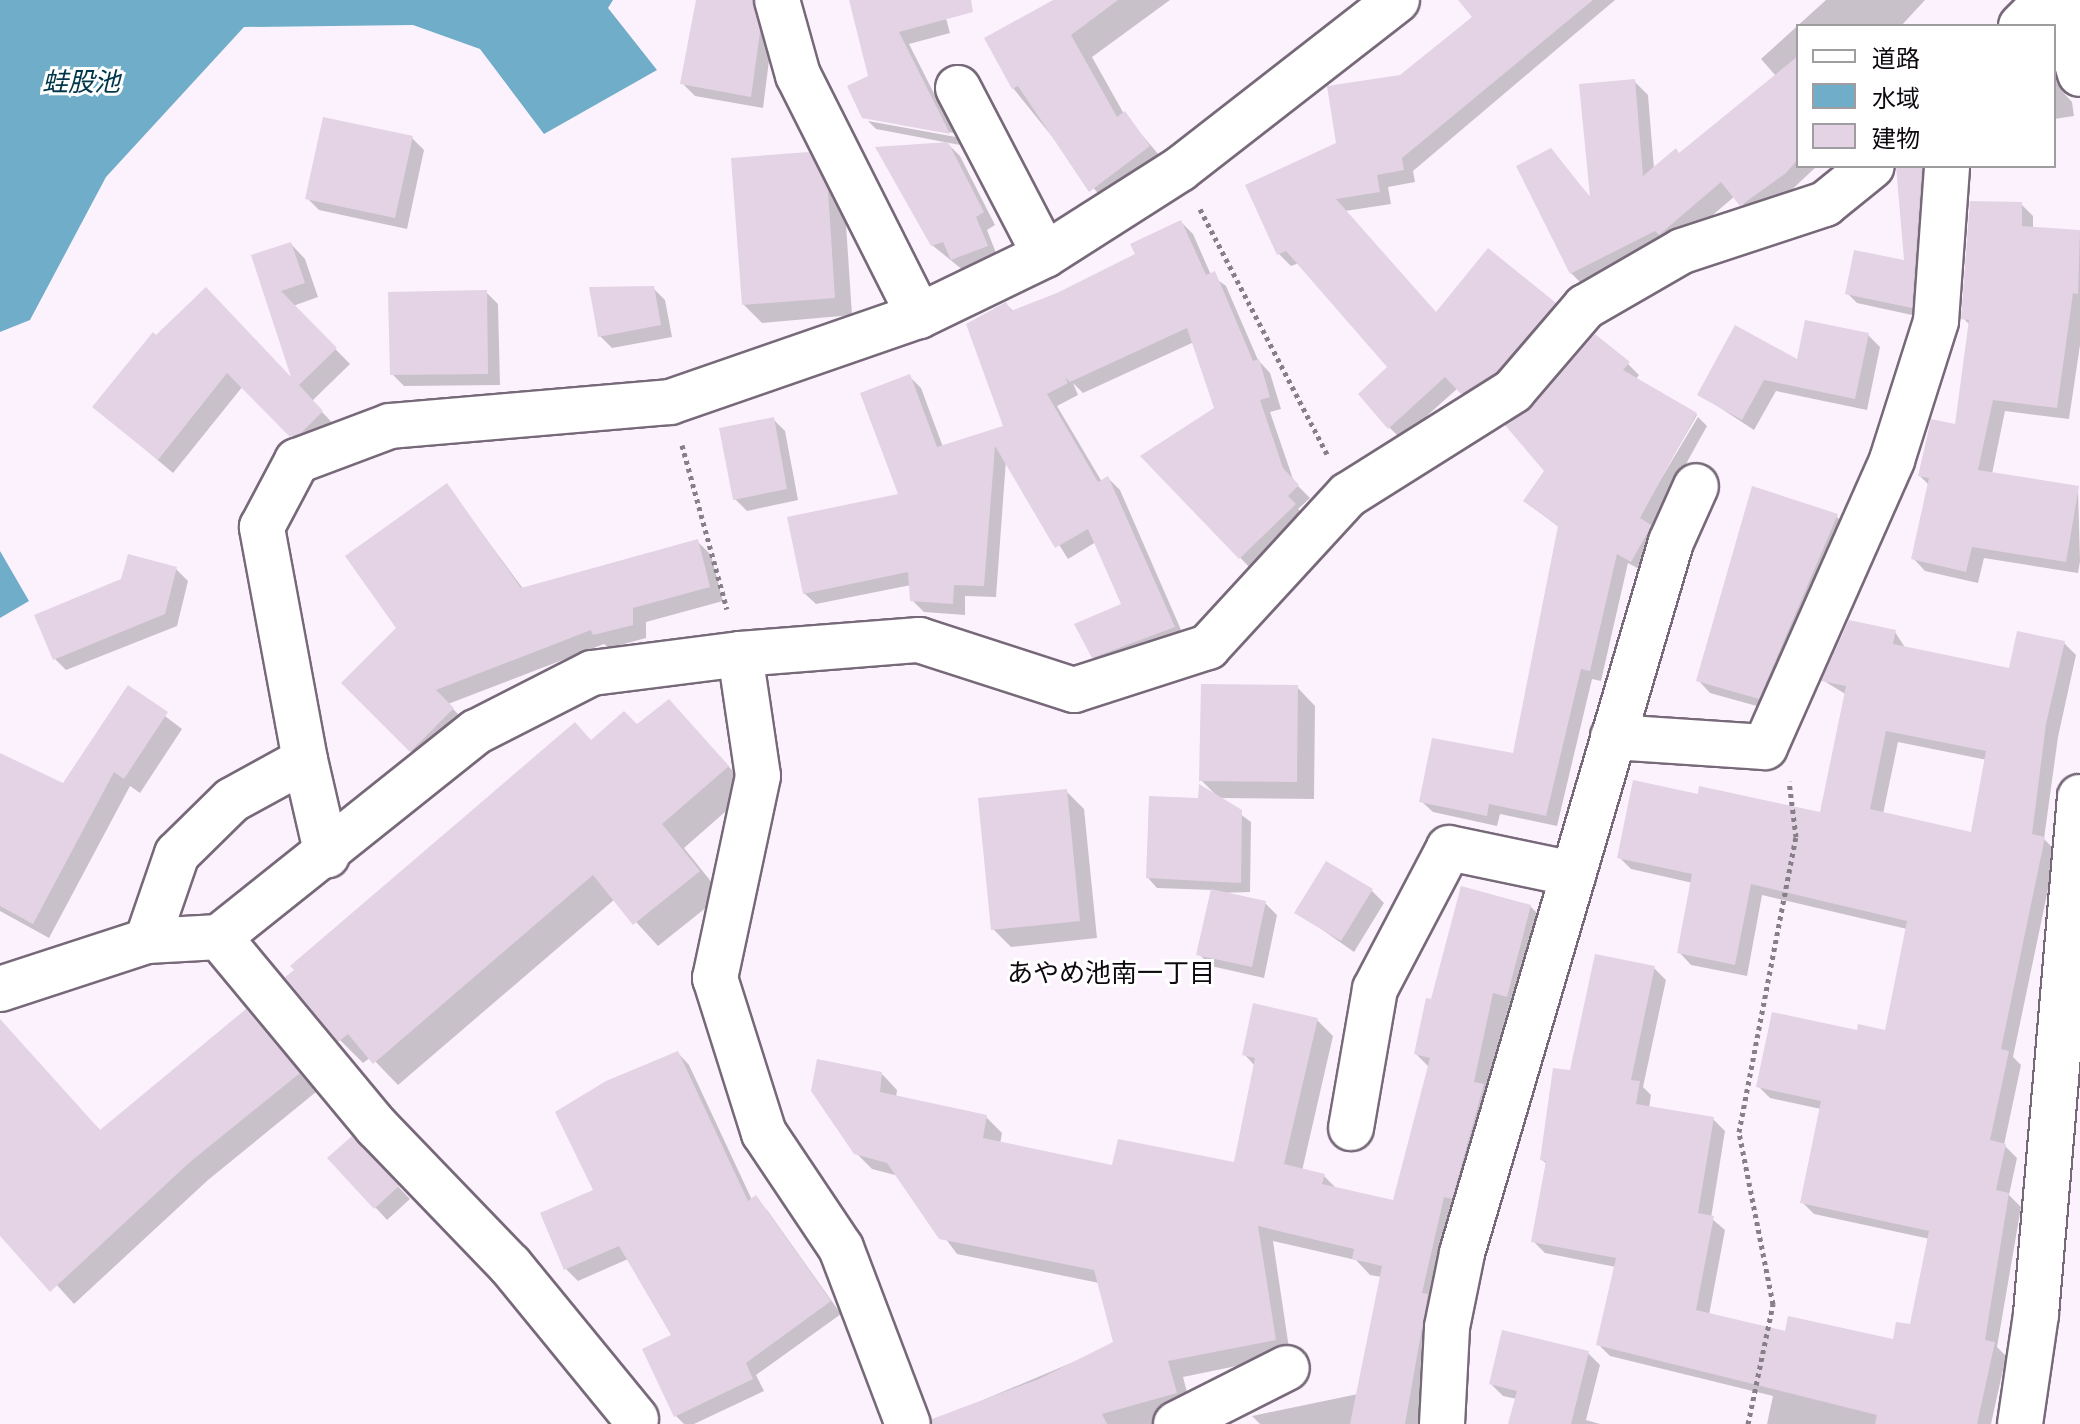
<!DOCTYPE html>
<html>
<head>
<meta charset="utf-8">
<style>
	body { margin:0 }
	#map { position:relative; width:2080px; height:1424px; overflow:hidden; background:#fcf2fd; font-family:Roboto,"Noto Sans JP",sans-serif }
	div>[style] { position:absolute }
	[style*='--x'] { left:calc(var(--x)*1px); top:calc(var(--y)*1px); width:calc(var(--w)*1px); rotate:calc(var(--a)*1deg) }
	.water>* { inset:0; background:#70adc9 }
	.shadow>* { inset:0; background:#0003 }
	.building>* { inset:0; background:#e3d3e5 }
	.path>* { height:5px; margin-top:-2.5px; transform-origin:0; background:repeating-linear-gradient(90deg,#867f87 0 4px,transparent 0 8px) }
	.roads { filter:drop-shadow(2px 0 #776979) drop-shadow(-2px 0 #776979) drop-shadow(0 2px #776979) drop-shadow(0 -2px #776979) }
	.minor>* { height:44px; margin:-22px; padding:0 22px; transform-origin:22px; border-radius:22px; background:#fff }
	span { translate:-50% -50%; white-space:nowrap; text-align:center; line-height:1.15; -webkit-text-stroke:6px #fff; paint-order:stroke }
	.water-label { font-size:26px; color:#00364a; font-style:italic }
	.neighbourhood-label { font-size:26px; color:#0e090f }
	.legend { position:absolute; left:1796px; top:24px; width:260px; height:144px; box-sizing:border-box; background:#fff; border:2px solid #9f9d9f; margin:0; padding:10px 14px; list-style:none; font-size:24px; color:#0e090f }
	.legend li { display:flex; align-items:center; gap:16px; height:40px }
	.legend b { width:40px; border:2px solid #9f9d9f }
</style>
</head>
<body>
<div id="map">
	<div class="water">
		<i style="clip-path:polygon(0 0,613px 0,608px 8px,657px 70px,544px 134px,480px 49px,413px 25px,244px 27px,106px 177px,30px 320px,0 332px)"></i>
		<i style="clip-path:polygon(0 551px,29px 601px,0 618px)"></i>
	</div>
	<div class="shadow">
		<i style="clip-path:polygon(698px 0,770px 0,771px 45px,763px 108px,695px 96px,683px 84px)"></i>
		<i style="clip-path:polygon(851px 0,941px 0,950px 33px,909px 44px,954px 133px,863px 117px,871px 78px)"></i>
		<i style="clip-path:polygon(1058px 0,1170px 0,1092px 57px,1124px 114px,1171px 169px,1113px 212px,1013px 88px)"></i>
		<i style="clip-path:polygon(1481px 0,1615px 0,1413px 171px,1415px 182px,1388px 187px,1391px 204px,1345px 211px,1437px 314px,1554px 304px,1566px 316px,1475px 405px,1458px 388px,1401px 439px,1389px 427px,1390px 367px,1299px 263px,1291px 266px,1279px 254px,1338px 144px,1401px 77px,1475px 17px)"></i>
		<i style="clip-path:polygon(1826px 0,1925px 0,1901px 26px,1798px 26px,1798px 166px,1817px 166px,1764px 216px,1756px 218px,1735px 196px,1674px 248px,1585px 287px,1571px 273px,1550px 151px,1592px 199px,1634px 81px,1648px 95px,1654px 169px,1680px 155px,1776px 76px,1761px 59px)"></i>
		<i style="clip-path:polygon(2054px 66px,2061px 90px,2072px 102px,2074px 116px,2054px 119px)"></i>
		<i style="clip-path:polygon(868px 121px,956px 137px,960px 145px,876px 129px)"></i>
		<i style="clip-path:polygon(412px 138px,424px 150px,407px 229px,319px 210px,307px 198px)"></i>
		<i style="clip-path:polygon(947px 143px,960px 156px,995px 225px,987px 230px,998px 258px,964px 271px,932px 245px)"></i>
		<i style="clip-path:polygon(808px 154px,826px 172px,845px 209px,852px 315px,762px 323px,744px 305px)"></i>
		<i style="clip-path:polygon(1908px 166px,1925px 166px,1921px 317px,1857px 303px,1847px 293px,1906px 263px)"></i>
		<i style="clip-path:polygon(2021px 204px,2033px 216px,2033px 229px,2080px 232px,2080px 345px,2069px 419px,2005px 411px,1992px 474px,2078px 488px,2080px 561px,2078px 573px,1984px 558px,1978px 583px,1925px 571px,1913px 558px,1929px 485px,1920px 476px,1957px 426px,1970px 325px,1963px 318px)"></i>
		<i style="clip-path:polygon(1181px 222px,1193px 234px,1211px 275px,1226px 286px,1258px 360px,1270px 373px,1281px 409px,1270px 412px,1294px 482px,1310px 498px,1298px 509px,1306px 517px,1252px 570px,1143px 456px,1217px 409px,1194px 342px,1083px 393px,1073px 383px,1078px 395px,1057px 406px,1102px 482px,1108px 478px,1120px 490px,1185px 639px,1105px 669px,1093px 657px,1124px 605px,1096px 542px,1068px 559px,1006px 460px,996px 597px,965px 596px,965px 615px,924px 612px,912px 600px,911px 585px,816px 604px,804px 593px,901px 496px,909px 376px,921px 388px,943px 447px,1005px 427px,1006px 304px,1014px 312px,1058px 295px,1137px 255px)"></i>
		<i style="clip-path:polygon(291px 244px,305px 259px,318px 297px,293px 306px,350px 364px,312px 401px,336px 427px,306px 450px,243px 386px,173px 473px,95px 407px,153px 335px,295px 383px,253px 257px)"></i>
		<i style="clip-path:polygon(653px 288px,665px 300px,672px 337px,612px 348px,600px 336px)"></i>
		<i style="clip-path:polygon(486px 292px,498px 304px,500px 385px,404px 386px,392px 374px)"></i>
		<i style="clip-path:polygon(1868px 335px,1880px 347px,1867px 410px,1776px 391px,1754px 430px,1699px 394px)"></i>
		<i style="clip-path:polygon(1628px 364px,1639px 375px,1635px 380px,1697px 415px,1633px 526px,1698px 417px,1707px 426px,1651px 527px,1661px 538px,1643px 571px,1628px 563px,1601px 681px,1592px 679px,1557px 826px,1500px 814px,1497px 826px,1433px 812px,1421px 801px,1514px 756px,1560px 528px,1525px 501px,1546px 471px,1508px 426px)"></i>
		<i style="clip-path:polygon(773px 419px,785px 431px,798px 500px,747px 511px,735px 499px)"></i>
		<i style="clip-path:polygon(447px 486px,524px 590px,697px 541px,711px 555px,723px 601px,646px 622px,646px 638px,609px 648px,604px 644px,448px 704px,467px 723px,425px 765px,344px 683px,398px 628px)"></i>
		<i style="clip-path:polygon(1836px 516px,1848px 528px,1771px 710px,1710px 693px,1698px 680px)"></i>
		<i style="clip-path:polygon(176px 569px,188px 581px,177px 626px,66px 670px,54px 658px,123px 580px)"></i>
		<i style="clip-path:polygon(evenodd,1895px 632px,1906px 649px,2011px 670px,2064px 643px,2076px 655px,2058px 737px,2044px 839px,2056px 851px,2013px 1057px,2021px 1065px,2004px 1145px,2017px 1158px,2009px 1195px,2021px 1207px,1997px 1347px,2006px 1356px,1991px 1424px,1767px 1424px,1773px 1396px,1610px 1356px,1598px 1344px,1616px 1267px,1545px 1253px,1533px 1241px,1547px 1164px,1542px 1160px,1572px 1073px,1654px 968px,1666px 980px,1643px 1087px,1651px 1095px,1649px 1108px,1713px 1119px,1725px 1131px,1711px 1218px,1725px 1230px,1709px 1315px,1787px 1333px,1894px 1341px,1912px 1327px,1930px 1239px,1814px 1214px,1802px 1202px,1821px 1109px,1770px 1098px,1758px 1086px,1859px 1032px,1887px 1032px,1907px 929px,1762px 895px,1747px 976px,1691px 965px,1679px 952px,1693px 883px,1631px 869px,1619px 857px,1699px 796px,1821px 814px,1847px 695px,1824px 681px,1895px 632px,1898px 742px,1987px 760px,1973px 835px,1883px 814px,1898px 742px)"></i>
		<i style="clip-path:polygon(1297px 687px,1315px 706px,1314px 799px,1218px 798px,1251px 822px,1250px 892px,1218px 893px,1265px 903px,1277px 915px,1264px 978px,1211px 966px,1199px 954px,1212px 890px,1157px 888px,1148px 878px,1200px 801px,1216px 795px,1201px 780px)"></i>
		<i style="clip-path:polygon(128px 688px,182px 729px,140px 793px,130px 786px,49px 938px,0 911px,0 755px,63px 785px)"></i>
		<i style="clip-path:polygon(669px 701px,750px 790px,684px 848px,722px 895px,658px 946px,615px 899px,398px 1085px,371px 1057px,363px 1063px,340px 1040px,592px 742px,637px 727px)"></i>
		<i style="clip-path:polygon(1066px 791px,1084px 809px,1097px 938px,1011px 947px,993px 929px)"></i>
		<i style="clip-path:polygon(1372px 891px,1384px 903px,1354px 952px,1297px 912px)"></i>
		<i style="clip-path:polygon(1530px 906px,1546px 922px,1522px 1012px,1508px 1008px,1424px 1424px,1260px 1424px,1252px 1416px,1358px 1394px,1382px 1277px,1370px 1275px,1356px 1260px,1273px 1241px,1290px 1355px,1183px 1377px,1192px 1411px,1174px 1424px,946px 1424px,943px 1417px,1116px 1344px,1099px 1283px,957px 1254px,899px 1176px,872px 1169px,855px 1152px,882px 1074px,897px 1090px,896px 1098px,986px 1117px,1002px 1133px,1000px 1144px,1114px 1167px,1236px 1164px,1255px 1066px,1244px 1054px,1317px 1020px,1333px 1036px,1302px 1171px,1324px 1176px,1338px 1190px,1394px 1202px,1429px 1067px,1416px 1054px,1433px 1002px)"></i>
		<i style="clip-path:polygon(246px 1012px,316px 1092px,208px 1180px,74px 1304px,0 1222px,0 1027px,101px 1131px)"></i>
		<i style="clip-path:polygon(678px 1053px,689px 1065px,752px 1200px,767px 1210px,841px 1314px,756px 1375px,764px 1391px,694px 1424px,684px 1424px,676px 1416px,674px 1336px,628px 1259px,578px 1281px,566px 1269px,596px 1191px)"></i>
		<i style="clip-path:polygon(352px 1138px,410px 1199px,387px 1220px,330px 1158px)"></i>
		<i style="clip-path:polygon(1588px 1353px,1600px 1365px,1586px 1420px,1600px 1424px,1510px 1424px,1517px 1399px,1503px 1396px,1491px 1384px)"></i>
	</div>
	<div class="building">
		<i style="clip-path:polygon(696px 0,753px 0,760px 32px,751px 97px,680px 84px)"></i>
		<i style="clip-path:polygon(849px 0,971px 0,973px 12px,899px 32px,950px 134px,862px 118px,847px 86px,868px 76px)"></i>
		<i style="clip-path:polygon(1053px 0,1118px 0,1071px 35px,1117px 117px,1125px 111px,1150px 146px,1089px 192px,1018px 86px,1012px 89px,984px 38px)"></i>
		<i style="clip-path:polygon(1458px 0,1593px 0,1402px 158px,1404px 170px,1377px 175px,1380px 192px,1336px 199px,1436px 312px,1488px 248px,1556px 303px,1496px 372px,1461px 394px,1445px 377px,1388px 429px,1358px 394px,1387px 367px,1286px 251px,1277px 255px,1245px 185px,1336px 143px,1327px 86px,1400px 75px,1472px 17px)"></i>
		<i style="clip-path:polygon(1798px 56px,1798px 159px,1786px 173px,1740px 206px,1721px 182px,1659px 235px,1655px 231px,1570px 274px,1516px 166px,1551px 148px,1590px 197px,1579px 84px,1635px 79px,1643px 176px,1676px 148px,1679px 153px)"></i>
		<i style="clip-path:polygon(323px 117px,413px 136px,395px 218px,305px 199px)"></i>
		<i style="clip-path:polygon(948px 142px,984px 212px,976px 217px,988px 246px,951px 260px,943px 242px,931px 246px,875px 147px)"></i>
		<i style="clip-path:polygon(809px 152px,828px 190px,835px 298px,742px 305px,731px 158px)"></i>
		<i style="clip-path:polygon(1896px 166px,1922px 166px,1912px 308px,1845px 294px,1854px 250px,1904px 260px)"></i>
		<i style="clip-path:polygon(1970px 201px,2022px 202px,2022px 226px,2080px 230px,2078px 294px,2073px 293px,2057px 408px,1993px 400px,1978px 470px,2079px 486px,2066px 562px,1972px 547px,1966px 572px,1911px 559px,1929px 478px,1918px 476px,1931px 419px,1955px 424px,1969px 320px,1961px 319px)"></i>
		<i style="clip-path:polygon(1181px 220px,1206px 275px,1215px 271px,1253px 361px,1259px 359px,1270px 397px,1260px 400px,1283px 468px,1299px 485px,1288px 496px,1296px 504px,1239px 559px,1140px 456px,1214px 408px,1187px 328px,1070px 382px,1065px 377px,1068px 383px,1047px 394px,1098px 482px,1108px 476px,1175px 627px,1092px 658px,1074px 624px,1121px 604px,1088px 529px,1055px 548px,995px 446px,984px 586px,954px 585px,953px 604px,910px 601px,908px 572px,803px 594px,787px 517px,898px 494px,860px 393px,910px 374px,937px 447px,1003px 426px,966px 324px,1006px 302px,1011px 311px,1057px 293px,1135px 254px,1130px 244px)"></i>
		<i style="clip-path:polygon(291px 242px,305px 283px,281px 291px,337px 348px,299px 385px,323px 411px,301px 433px,290px 437px,227px 373px,158px 460px,92px 407px,153px 332px,156px 335px,206px 287px,291px 377px,251px 255px)"></i>
		<i style="clip-path:polygon(654px 286px,661px 325px,598px 337px,589px 287px)"></i>
		<i style="clip-path:polygon(487px 290px,488px 374px,390px 375px,388px 292px)"></i>
		<i style="clip-path:polygon(1805px 320px,1869px 333px,1855px 399px,1764px 380px,1742px 420px,1697px 395px,1735px 325px,1797px 359px)"></i>
		<i style="clip-path:polygon(1595px 334px,1630px 362px,1623px 370px,1697px 413px,1640px 518px,1651px 525px,1648px 532px,1631px 562px,1617px 554px,1590px 671px,1581px 669px,1546px 816px,1489px 804px,1487px 816px,1419px 802px,1432px 738px,1513px 753px,1558px 526px,1523px 501px,1544px 471px,1505px 425px,1532px 407px)"></i>
		<i style="clip-path:polygon(774px 417px,787px 489px,733px 500px,719px 428px)"></i>
		<i style="clip-path:polygon(447px 483px,521px 588px,698px 539px,710px 587px,633px 608px,633px 625px,593px 635px,591px 630px,436px 690px,454px 708px,410px 752px,341px 683px,396px 628px,345px 556px)"></i>
		<i style="clip-path:polygon(1752px 486px,1838px 514px,1759px 699px,1696px 681px)"></i>
		<i style="clip-path:polygon(128px 554px,177px 567px,165px 614px,53px 660px,34px 615px,121px 579px)"></i>
		<i style="clip-path:polygon(evenodd,1849px 620px,1896px 630px,1893px 644px,2009px 668px,2017px 631px,2065px 641px,2046px 724px,2032px 834px,2045px 837px,2001px 1049px,2009px 1051px,1990px 1140px,2006px 1144px,1996px 1190px,2009px 1193px,1985px 1340px,1995px 1342px,1977px 1424px,1875px 1424px,1877px 1415px,1596px 1345px,1616px 1258px,1531px 1242px,1546px 1161px,1540px 1160px,1553px 1068px,1570px 1070px,1595px 954px,1655px 966px,1631px 1080px,1640px 1081px,1636px 1104px,1714px 1117px,1698px 1213px,1714px 1216px,1696px 1310px,1785px 1331px,1788px 1316px,1893px 1339px,1896px 1322px,1910px 1324px,1929px 1231px,1800px 1203px,1821px 1101px,1756px 1087px,1772px 1012px,1857px 1030px,1858px 1024px,1885px 1030px,1907px 921px,1751px 884px,1735px 965px,1677px 953px,1692px 874px,1617px 858px,1633px 780px,1698px 794px,1699px 786px,1820px 812px,1846px 686px,1821px 681px,1849px 620px,1886px 731px,1986px 751px,1971px 832px,1870px 809px,1886px 731px)"></i>
		<i style="clip-path:polygon(1201px 684px,1298px 685px,1297px 782px,1199px 781px)"></i>
		<i style="clip-path:polygon(128px 685px,168px 712px,124px 779px,114px 772px,33px 924px,0 906px,0 753px,63px 783px)"></i>
		<i style="clip-path:polygon(669px 699px,729px 766px,662px 824px,700px 871px,633px 925px,593px 875px,373px 1064px,348px 1034px,338px 1042px,285px 977px,294px 970px,290px 966px,575px 722px,591px 740px,624px 711px,637px 724px)"></i>
		<i style="clip-path:polygon(1199px 784px,1242px 810px,1241px 883px,1146px 878px,1149px 796px,1198px 798px)"></i>
		<i style="clip-path:polygon(1067px 789px,1080px 921px,991px 930px,978px 798px)"></i>
		<i style="clip-path:polygon(1326px 861px,1373px 889px,1341px 941px,1294px 913px)"></i>
		<i style="clip-path:polygon(1461px 886px,1531px 905px,1507px 997px,1493px 993px,1474px 1082px,1484px 1084px,1452px 1199px,1444px 1197px,1422px 1293px,1428px 1294px,1405px 1424px,1350px 1424px,1382px 1266px,1352px 1259px,1354px 1249px,1258px 1226px,1276px 1340px,1168px 1361px,1177px 1393px,1102px 1414px,1107px 1424px,932px 1424px,932px 1419px,1039px 1379px,1113px 1342px,1094px 1270px,939px 1239px,887px 1163px,854px 1154px,811px 1091px,817px 1059px,882px 1072px,880px 1092px,987px 1115px,983px 1138px,1112px 1165px,1118px 1139px,1234px 1162px,1255px 1058px,1242px 1055px,1253px 1003px,1318px 1018px,1284px 1164px,1325px 1174px,1322px 1184px,1393px 1200px,1430px 1058px,1414px 1054px,1426px 998px,1431px 999px)"></i>
		<i style="clip-path:polygon(1211px 889px,1266px 901px,1252px 967px,1196px 955px)"></i>
		<i style="clip-path:polygon(246px 1009px,300px 1073px,190px 1162px,50px 1292px,0 1236px,0 1019px,100px 1130px)"></i>
		<i style="clip-path:polygon(678px 1051px,748px 1201px,756px 1195px,831px 1301px,746px 1363px,753px 1379px,674px 1417px,642px 1349px,671px 1335px,619px 1246px,564px 1270px,540px 1213px,593px 1190px,555px 1112px,606px 1081px)"></i>
		<i style="clip-path:polygon(352px 1136px,399px 1186px,374px 1209px,327px 1158px)"></i>
		<i style="clip-path:polygon(1502px 1330px,1589px 1351px,1571px 1424px,1508px 1424px,1517px 1391px,1489px 1384px)"></i>
	</div>
	<div class="path">
		<i style="--x:1200;--y:209;--w:278;--a:62.6"></i>
		<i style="--x:682;--y:445;--w:170;--a:74.7"></i>
		<i style="--x:1748;--y:1424;--w:123;--a:-78.2"></i>
		<i style="--x:1773;--y:1304;--w:175;--a:-101.2"></i>
		<i style="--x:1739;--y:1132;--w:300;--a:-79.1"></i>
		<i style="--x:1796;--y:837;--w:56;--a:-97.1"></i>
	</div>
	<div class="roads">
		<div class="minor">
			<i style="--x:777;--y:0;--w:78;--a:74.4"></i>
			<i style="--x:798;--y:75;--w:270;--a:63.3"></i>
			<i style="--x:2058;--y:0;--w:77;--a:73.4"></i>
			<i style="--x:2021;--y:26;--w:37;--a:-45"></i>
			<i style="--x:958;--y:88;--w:188;--a:62.5"></i>
			<i style="--x:740;--y:654;--w:123;--a:81.6"></i>
			<i style="--x:758;--y:776;--w:207;--a:102"></i>
			<i style="--x:715;--y:978;--w:163;--a:72.5"></i>
			<i style="--x:764;--y:1133;--w:138;--a:56.2"></i>
			<i style="--x:841;--y:1248;--w:188;--a:69.2"></i>
			<i style="--x:1613;--y:737;--w:152;--a:3.8"></i>
			<i style="--x:1765;--y:747;--w:314;--a:-66.1"></i>
			<i style="--x:1892;--y:460;--w:146;--a:-72.4"></i>
			<i style="--x:1936;--y:321;--w:155;--a:-85.9"></i>
			<i style="--x:305;--y:760;--w:98;--a:77"></i>
			<i style="--x:219;--y:937;--w:247;--a:50.3"></i>
			<i style="--x:377;--y:1127;--w:192;--a:46.1"></i>
			<i style="--x:510;--y:1265;--w:199;--a:50.7"></i>
			<i style="--x:147;--y:941;--w:72;--a:-3.2"></i>
			<i style="--x:219;--y:937;--w:329;--a:-38.6"></i>
			<i style="--x:476;--y:732;--w:130;--a:-27"></i>
			<i style="--x:592;--y:673;--w:149;--a:-7.3"></i>
			<i style="--x:740;--y:654;--w:180;--a:-4.5"></i>
			<i style="--x:919;--y:640;--w:163;--a:17.9"></i>
			<i style="--x:1074;--y:690;--w:141;--a:-17.8"></i>
			<i style="--x:1208;--y:647;--w:207;--a:-47.4"></i>
			<i style="--x:1348;--y:495;--w:195;--a:-32.2"></i>
			<i style="--x:1513;--y:391;--w:111;--a:-49.4"></i>
			<i style="--x:1585;--y:307;--w:112;--a:-30"></i>
			<i style="--x:1682;--y:251;--w:151;--a:-18.2"></i>
			<i style="--x:1825;--y:204;--w:60;--a:-39"></i>
			<i style="--x:0;--y:989;--w:155;--a:-18.1"></i>
			<i style="--x:147;--y:941;--w:92;--a:-71"></i>
			<i style="--x:177;--y:854;--w:77;--a:-44.5"></i>
			<i style="--x:232;--y:800;--w:83;--a:-28.7"></i>
			<i style="--x:305;--y:760;--w:237;--a:-100.5"></i>
			<i style="--x:262;--y:527;--w:75;--a:-62.1"></i>
			<i style="--x:297;--y:461;--w:99;--a:-20.6"></i>
			<i style="--x:390;--y:426;--w:281;--a:-4.9"></i>
			<i style="--x:670;--y:402;--w:263;--a:-19.1"></i>
			<i style="--x:919;--y:316;--w:140;--a:-25.8"></i>
			<i style="--x:1045;--y:255;--w:160;--a:-32.5"></i>
			<i style="--x:1180;--y:169;--w:275;--a:-37.9"></i>
			<i style="--x:1351;--y:1128;--w:141;--a:-80.2"></i>
			<i style="--x:1375;--y:989;--w:159;--a:-62.3"></i>
			<i style="--x:1449;--y:848;--w:127;--a:11.8"></i>
			<i style="--x:1176;--y:1424;--w:124;--a:-26.8"></i>
			<i style="--x:1442;--y:1424;--w:97;--a:-87"></i>
			<i style="--x:1447;--y:1327;--w:76;--a:-78.5"></i>
			<i style="--x:1462;--y:1253;--w:741;--a:-73.62"></i>
			<i style="--x:1671;--y:542;--w:61;--a:-65.9"></i>
			<i style="--x:2020;--y:1424;--w:111;--a:-81.7"></i>
			<i style="--x:2036;--y:1314;--w:519;--a:-85.14"></i>
		</div>
	</div>
	<div class="water-label">
		<span style="left:81px;top:83px">蛙股池</span>
	</div>
	<div class="neighbourhood-label">
		<span style="left:1111px;top:974px">あやめ池南一丁目</span>
	</div>
	<ul class="legend">
	<li><b style="height:10px;background:#fff"></b>道路</li>
	<li><b style="height:22px;background:#70adc9"></b>水域</li>
	<li><b style="height:22px;background:#e3d3e5"></b>建物</li>
	</ul>
</div>
</body>
</html>
